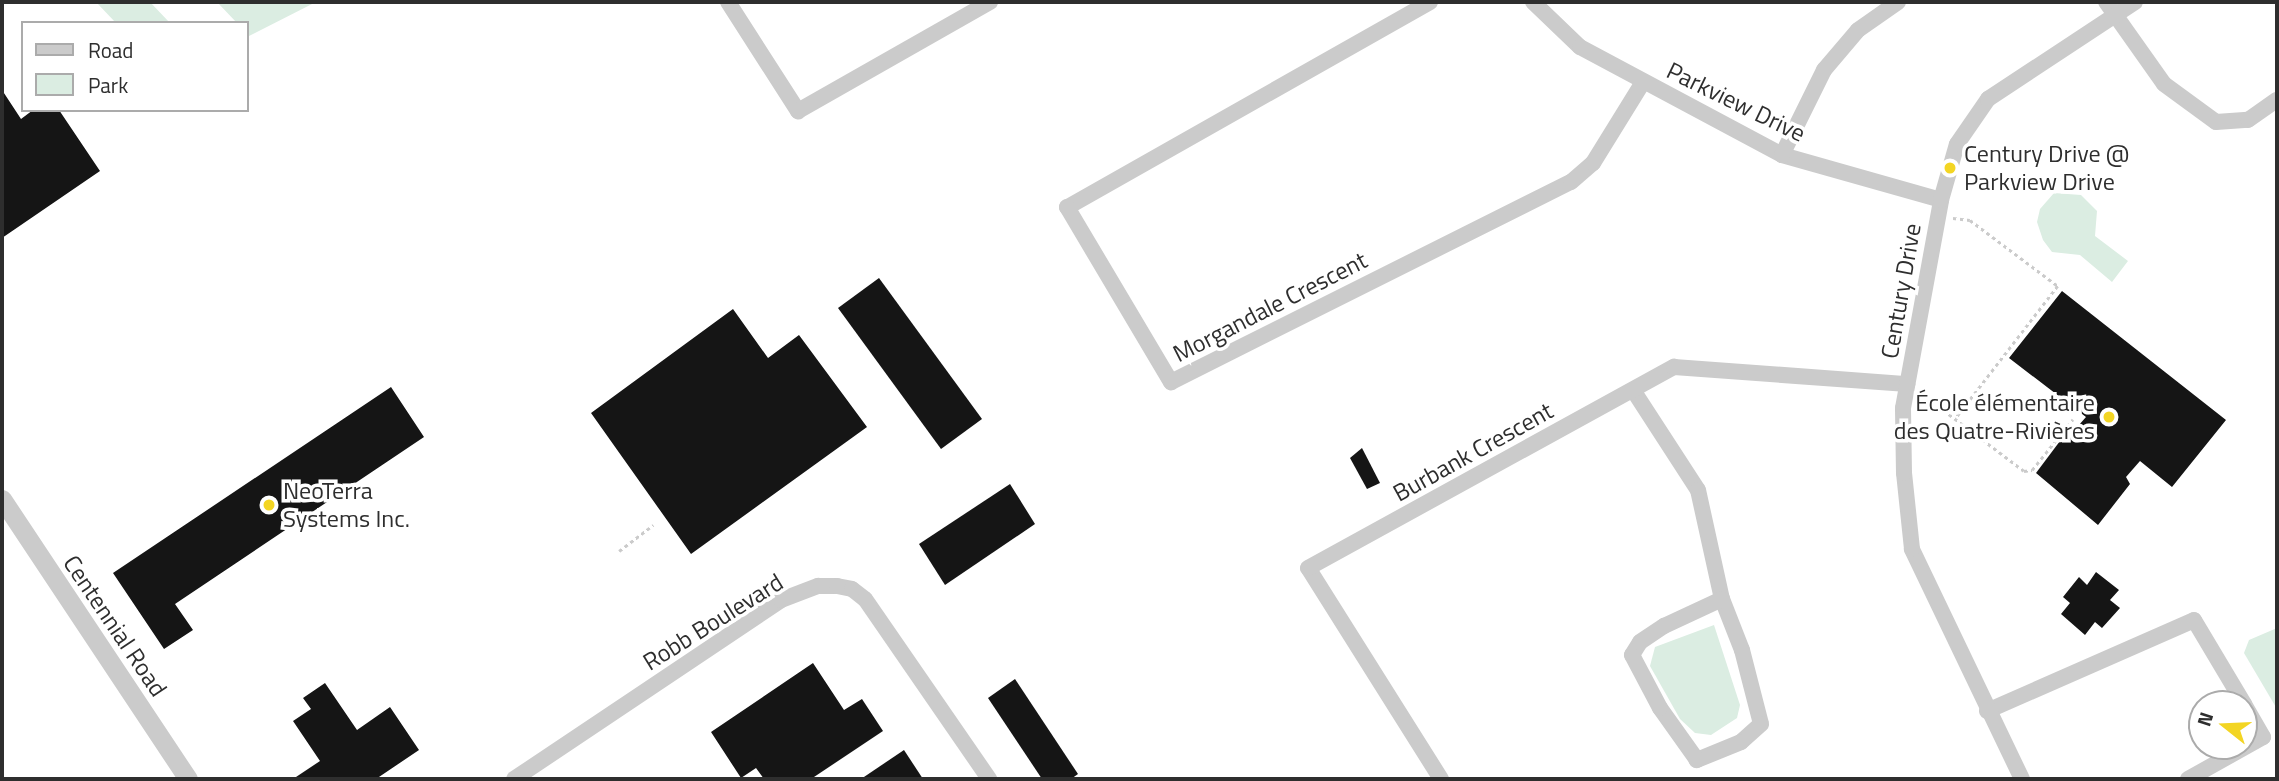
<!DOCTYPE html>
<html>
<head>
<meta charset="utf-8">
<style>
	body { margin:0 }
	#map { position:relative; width:2279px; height:781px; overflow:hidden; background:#fff; font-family:"Titillium Web",sans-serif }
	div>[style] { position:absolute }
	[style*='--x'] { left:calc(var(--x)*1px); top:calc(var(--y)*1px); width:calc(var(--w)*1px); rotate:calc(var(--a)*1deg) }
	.green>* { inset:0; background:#dbede2 }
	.building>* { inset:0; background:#151515 }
	.path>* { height:2.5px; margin-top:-1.25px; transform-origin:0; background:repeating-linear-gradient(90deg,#cbcbcb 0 3.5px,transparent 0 7px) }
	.minor>* { height:16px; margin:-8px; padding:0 8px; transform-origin:8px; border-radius:8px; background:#cbcbcb }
	.tertiary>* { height:19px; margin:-9.5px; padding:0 9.5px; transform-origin:9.5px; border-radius:9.5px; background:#cbcbcb }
	.dots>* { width:19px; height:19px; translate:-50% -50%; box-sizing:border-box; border:4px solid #fff; border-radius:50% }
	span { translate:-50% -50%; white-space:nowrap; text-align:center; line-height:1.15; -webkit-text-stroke:7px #fff; paint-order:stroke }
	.street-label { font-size:24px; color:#2e2e2e }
	.poi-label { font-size:24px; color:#2e2e2e }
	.left { translate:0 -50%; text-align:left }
	.right { translate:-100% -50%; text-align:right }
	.frame { position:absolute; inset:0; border:4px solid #2e2e2e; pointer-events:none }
	.legend { position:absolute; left:21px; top:21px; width:228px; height:91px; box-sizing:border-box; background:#fff; border:2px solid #ababab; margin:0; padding:9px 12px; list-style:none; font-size:21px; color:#2e2e2e }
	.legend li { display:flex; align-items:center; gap:14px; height:35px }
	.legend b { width:35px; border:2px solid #ababab }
	.north { position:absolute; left:2188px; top:690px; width:70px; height:70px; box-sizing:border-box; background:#fff; border:2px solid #ababab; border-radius:50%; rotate:288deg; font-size:19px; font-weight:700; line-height:28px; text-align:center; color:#2e2e2e }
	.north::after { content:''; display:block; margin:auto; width:24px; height:32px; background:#f3d523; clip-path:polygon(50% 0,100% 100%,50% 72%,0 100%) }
</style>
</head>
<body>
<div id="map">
	<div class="green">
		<i style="clip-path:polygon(96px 2px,150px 2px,170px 23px,116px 23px)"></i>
		<i style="clip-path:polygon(217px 2px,316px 2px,249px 36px,247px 23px,237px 23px)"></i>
		<i style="clip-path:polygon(2054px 193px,2081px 195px,2097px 211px,2095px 236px,2128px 261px,2112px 282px,2080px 255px,2052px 252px,2043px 240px,2037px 222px,2040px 209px)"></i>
		<i style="clip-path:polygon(1714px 625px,1740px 705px,1737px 718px,1711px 735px,1695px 733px,1680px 719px,1650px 666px,1655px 647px)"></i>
		<i style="clip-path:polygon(2277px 628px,2277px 709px,2244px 653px,2249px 640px)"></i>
	</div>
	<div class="building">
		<i style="clip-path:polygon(2px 90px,21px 119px,33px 110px,59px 110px,100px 171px,2px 238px)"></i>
		<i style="clip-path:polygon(879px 278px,982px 419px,941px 449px,838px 308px)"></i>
		<i style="clip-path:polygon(2062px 291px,2226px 420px,2172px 487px,2140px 461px,2126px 477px,2130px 484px,2098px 525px,2036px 473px,2066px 433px,2071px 434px,2086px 417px,2009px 358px)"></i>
		<i style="clip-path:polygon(733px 309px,768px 358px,799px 335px,867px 427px,691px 554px,591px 413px)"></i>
		<i style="clip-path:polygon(391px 387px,424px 437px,175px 604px,193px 630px,164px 649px,113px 573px)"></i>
		<i style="clip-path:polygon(1362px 448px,1380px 483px,1367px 489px,1350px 458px)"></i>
		<i style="clip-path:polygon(1010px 484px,1035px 524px,945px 585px,919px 544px)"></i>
		<i style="clip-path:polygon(2096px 572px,2119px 590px,2110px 600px,2120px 608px,2102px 628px,2095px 622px,2085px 635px,2061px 614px,2070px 603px,2063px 597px,2079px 577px,2087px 585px)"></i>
		<i style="clip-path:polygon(813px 663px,844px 710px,862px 699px,883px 731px,811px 779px,764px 779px,756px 768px,741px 778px,711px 732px)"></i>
		<i style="clip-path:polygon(1015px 679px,1078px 774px,1071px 779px,1042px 779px,988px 698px)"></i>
		<i style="clip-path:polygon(325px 683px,357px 730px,390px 707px,419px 750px,376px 779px,293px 779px,320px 761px,293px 721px,311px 709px,303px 698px)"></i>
		<i style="clip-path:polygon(904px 750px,923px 779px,861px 779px)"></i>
	</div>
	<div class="path">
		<i style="--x:1953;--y:218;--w:17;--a:7"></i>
		<i style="--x:1970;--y:220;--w:110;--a:36.9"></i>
		<i style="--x:2058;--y:286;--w:167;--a:127.7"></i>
		<i style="--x:1921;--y:393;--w:129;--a:37.1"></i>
		<i style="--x:2024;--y:471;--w:8;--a:-7"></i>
		<i style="--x:2032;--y:470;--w:65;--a:-51.2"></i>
		<i style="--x:619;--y:551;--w:43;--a:-37.4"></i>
	</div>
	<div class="minor">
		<i style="--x:728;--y:2;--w:130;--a:57.3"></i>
		<i style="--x:798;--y:111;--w:221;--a:-29.6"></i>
		<i style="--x:1430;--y:2;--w:417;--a:150.5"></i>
		<i style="--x:1067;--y:207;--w:204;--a:59.3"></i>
		<i style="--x:1171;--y:382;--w:447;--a:-26.6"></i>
		<i style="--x:1571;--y:182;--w:29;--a:-41"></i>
		<i style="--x:1593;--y:163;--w:95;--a:-58.3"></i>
		<i style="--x:1533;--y:2;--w:65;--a:43.8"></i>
		<i style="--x:1580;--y:47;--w:229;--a:28.1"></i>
		<i style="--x:1782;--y:155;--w:165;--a:15.8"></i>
		<i style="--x:2106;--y:2;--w:100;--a:54.7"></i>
		<i style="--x:2164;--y:84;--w:64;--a:36.2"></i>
		<i style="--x:2216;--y:122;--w:32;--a:-4"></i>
		<i style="--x:2248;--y:120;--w:35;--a:-35"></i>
		<i style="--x:1782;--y:155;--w:95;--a:-63.7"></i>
		<i style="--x:1824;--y:70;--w:52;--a:-49.6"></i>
		<i style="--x:1858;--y:30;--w:49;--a:-35"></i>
		<i style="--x:1633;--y:390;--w:119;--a:57"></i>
		<i style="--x:1698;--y:490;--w:112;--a:77.6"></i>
		<i style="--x:1722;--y:599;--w:55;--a:68.6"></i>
		<i style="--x:1742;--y:650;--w:76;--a:75.6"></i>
		<i style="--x:1761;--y:724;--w:27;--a:138"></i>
		<i style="--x:1741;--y:742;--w:48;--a:157.8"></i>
		<i style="--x:1697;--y:760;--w:64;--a:-125.4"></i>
		<i style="--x:1660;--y:708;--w:60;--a:-117.8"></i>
		<i style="--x:1632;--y:655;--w:15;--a:-58"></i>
		<i style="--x:1640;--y:642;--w:29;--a:-34"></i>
		<i style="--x:1664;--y:626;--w:64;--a:-25"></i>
		<i style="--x:1987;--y:711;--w:226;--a:-23.7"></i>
		<i style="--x:2194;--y:620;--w:98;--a:59.2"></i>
		<i style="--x:514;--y:779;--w:321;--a:-33.8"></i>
		<i style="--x:781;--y:600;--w:40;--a:-21"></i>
		<i style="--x:818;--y:586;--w:19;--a:0"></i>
		<i style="--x:837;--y:586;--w:15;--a:11"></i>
		<i style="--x:852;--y:589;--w:16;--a:38"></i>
		<i style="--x:865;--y:599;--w:219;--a:55.4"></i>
		<i style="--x:1441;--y:779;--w:249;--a:-122.2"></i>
		<i style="--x:1308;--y:568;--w:418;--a:-28.8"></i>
		<i style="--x:1674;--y:367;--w:234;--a:4.2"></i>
		<i style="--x:2022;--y:779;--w:255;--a:-115.6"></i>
		<i style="--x:1912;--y:549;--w:76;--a:-96"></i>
		<i style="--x:1904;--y:473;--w:65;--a:-90.9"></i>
		<i style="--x:1903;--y:408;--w:211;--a:-79.6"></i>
		<i style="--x:1941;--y:200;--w:58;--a:-74.1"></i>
		<i style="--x:1957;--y:144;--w:55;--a:-55.4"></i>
		<i style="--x:1988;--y:99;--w:176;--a:-33.4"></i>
		<i style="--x:2188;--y:779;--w:86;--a:-29.2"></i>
		<i style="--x:2263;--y:737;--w:38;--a:-120"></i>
	</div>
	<div class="tertiary">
		<i style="--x:2;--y:499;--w:336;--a:56.4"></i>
	</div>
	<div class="dots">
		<i style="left:1950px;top:168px;background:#f3d523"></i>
		<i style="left:2109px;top:417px;background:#f3d523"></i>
		<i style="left:269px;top:505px;background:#f3d523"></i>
	</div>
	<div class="street-label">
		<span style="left:1736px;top:102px;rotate:26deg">Parkview Drive</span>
		<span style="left:1901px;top:291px;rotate:-80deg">Century Drive</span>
		<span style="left:1270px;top:307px;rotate:-27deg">Morgandale Crescent</span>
		<span style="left:1473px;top:452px;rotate:-29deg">Burbank Crescent</span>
		<span style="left:713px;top:622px;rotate:-32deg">Robb Boulevard</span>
		<span style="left:115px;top:626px;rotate:56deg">Centennial Road</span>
	</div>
	<div class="poi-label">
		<span class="left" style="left:1964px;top:168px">Century Drive @<br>Parkview Drive</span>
		<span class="right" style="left:2095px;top:417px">École élémentaire<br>des Quatre-Rivières</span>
		<span class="left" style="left:283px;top:505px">NeoTerra<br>Systems Inc.</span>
	</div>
	<div class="frame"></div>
	<ul class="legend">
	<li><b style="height:9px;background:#cbcbcb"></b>Road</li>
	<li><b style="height:19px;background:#dbede2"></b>Park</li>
	</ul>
	<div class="north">N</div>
</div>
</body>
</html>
